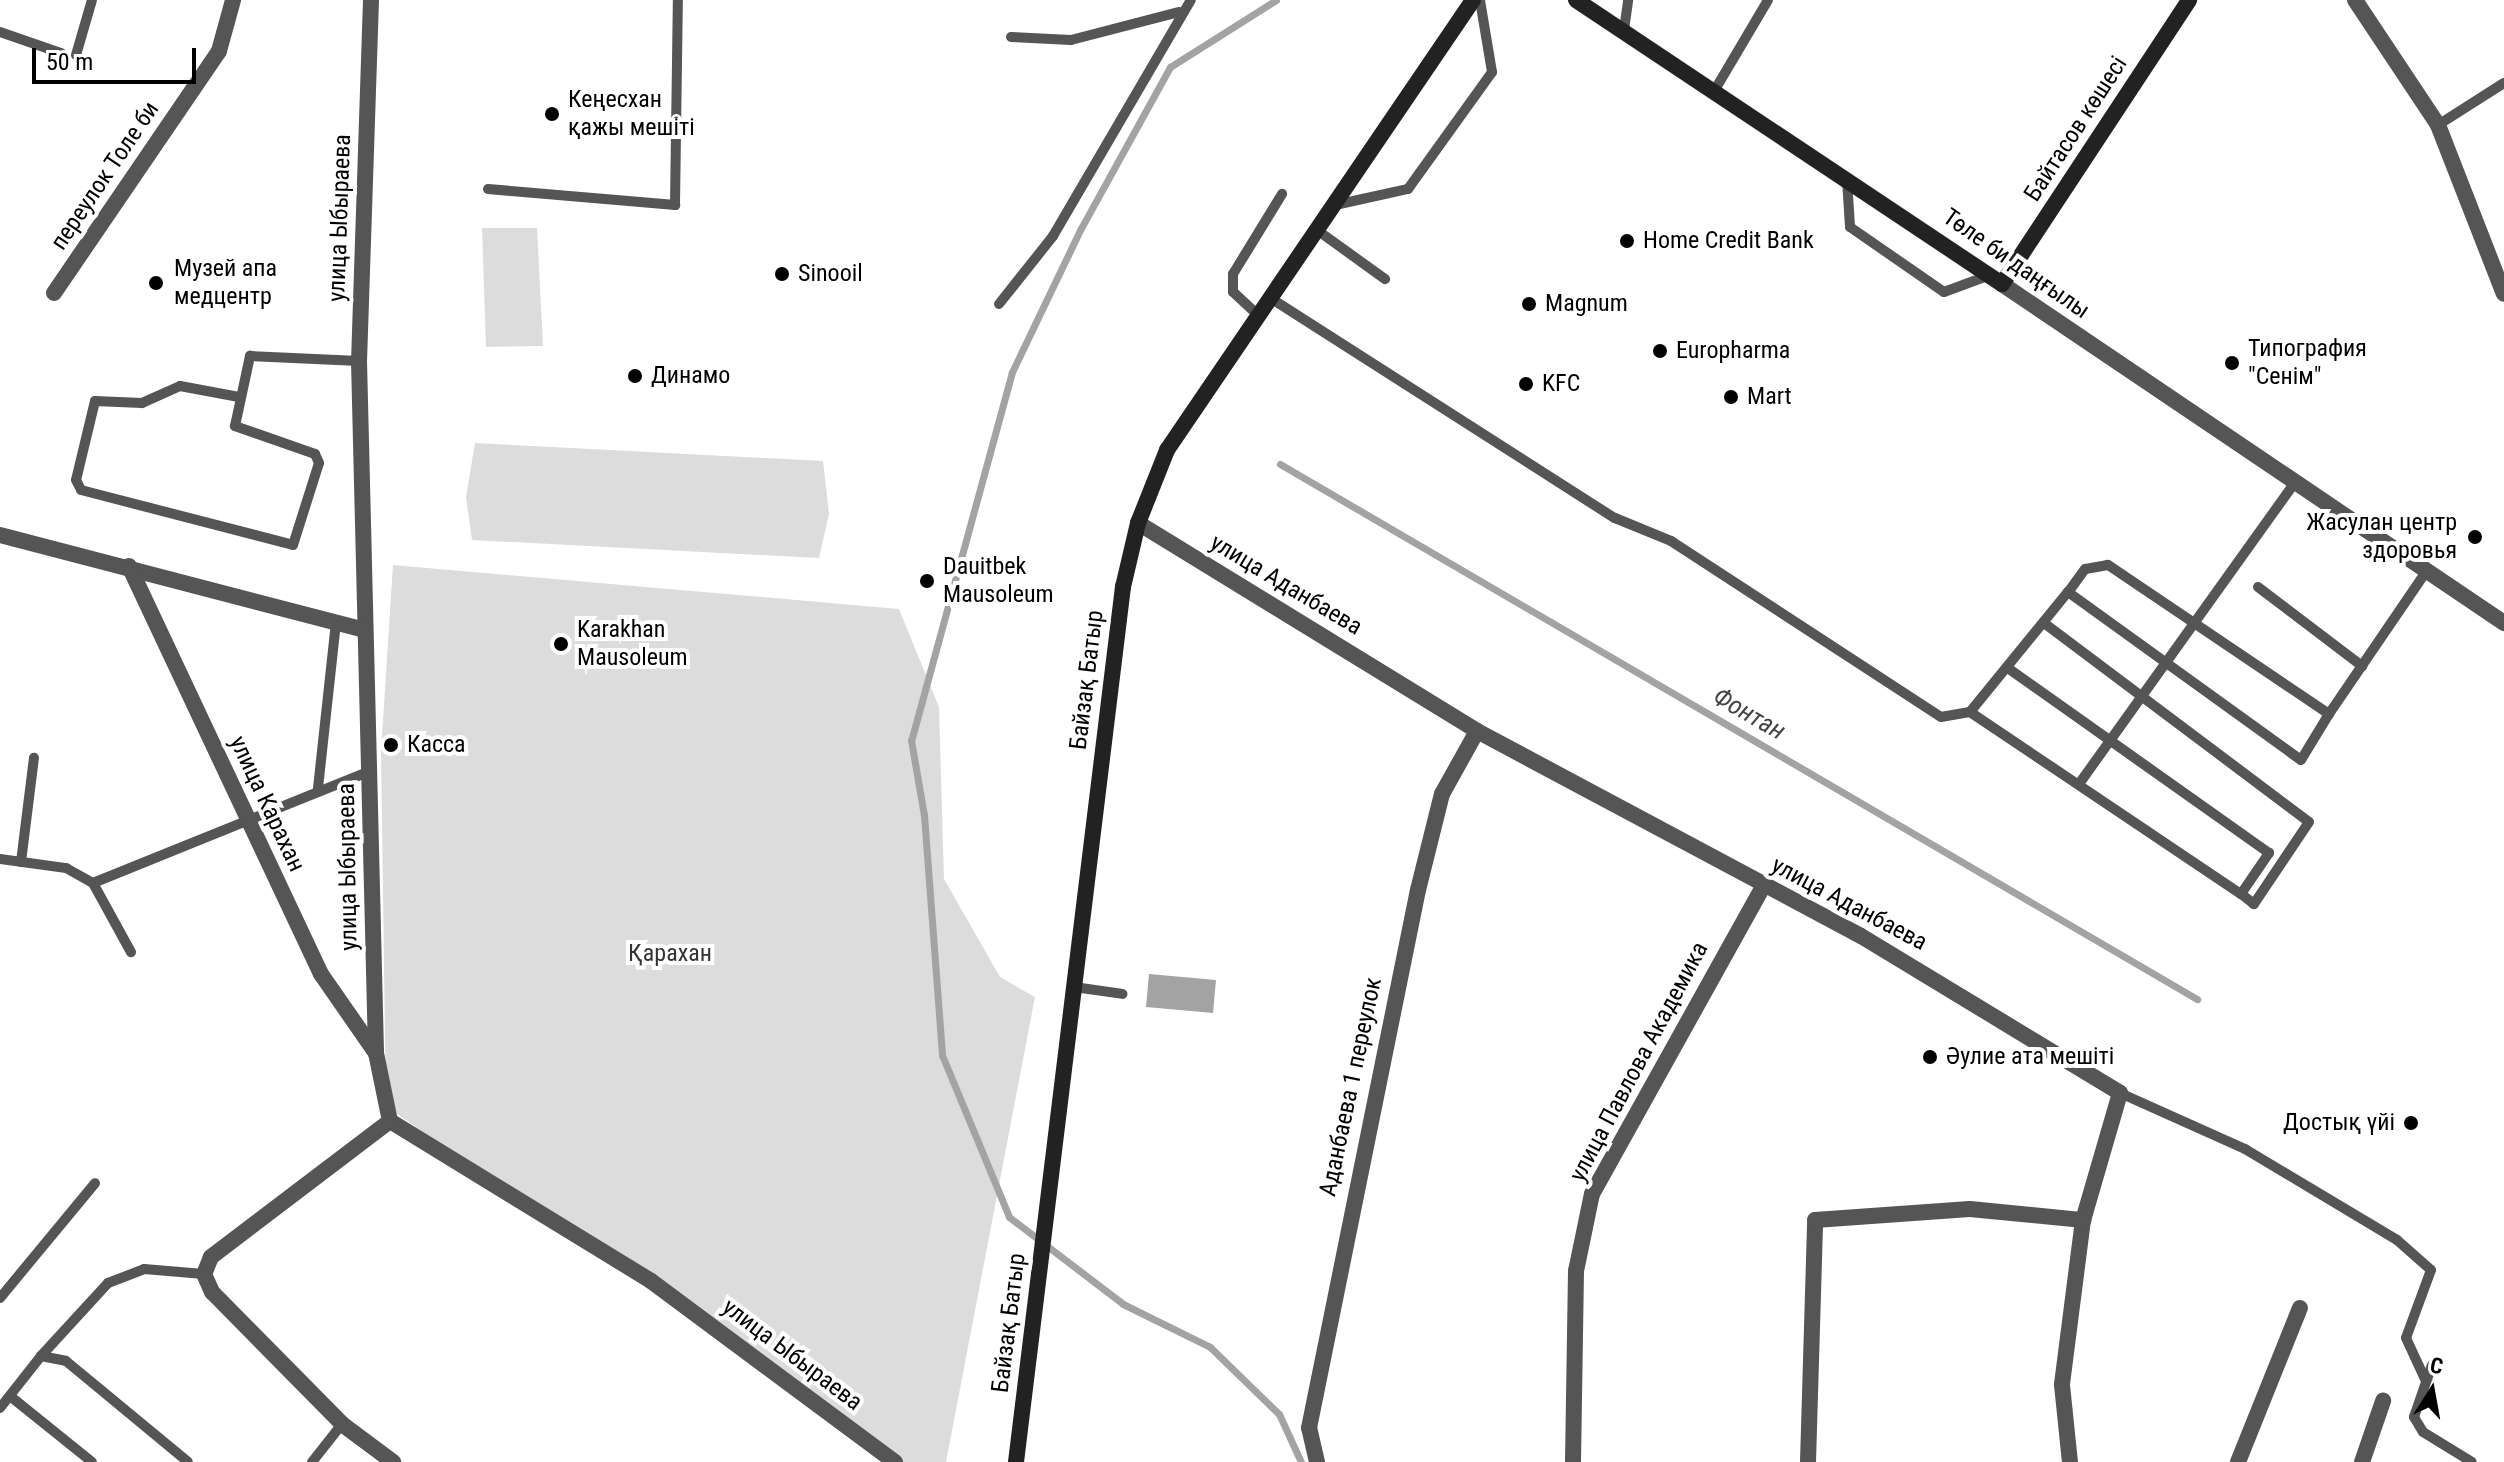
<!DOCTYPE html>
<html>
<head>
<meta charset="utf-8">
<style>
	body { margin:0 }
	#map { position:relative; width:2504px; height:1462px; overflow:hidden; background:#fff; font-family:"Roboto Condensed",sans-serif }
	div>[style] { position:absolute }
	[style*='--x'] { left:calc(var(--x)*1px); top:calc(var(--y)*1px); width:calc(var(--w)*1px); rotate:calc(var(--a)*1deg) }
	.green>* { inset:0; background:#dcdcdc }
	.water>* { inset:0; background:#a3a3a3 }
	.stream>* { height:7px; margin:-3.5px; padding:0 3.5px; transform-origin:3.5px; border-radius:3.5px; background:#a3a3a3 }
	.lane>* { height:10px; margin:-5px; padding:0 5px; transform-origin:5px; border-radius:5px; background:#555 }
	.street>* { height:16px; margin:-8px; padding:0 8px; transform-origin:8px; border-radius:8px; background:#555 }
	.secondary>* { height:16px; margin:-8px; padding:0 8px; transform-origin:8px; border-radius:8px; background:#222 }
	.dots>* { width:22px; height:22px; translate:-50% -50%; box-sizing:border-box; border:4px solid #fff; border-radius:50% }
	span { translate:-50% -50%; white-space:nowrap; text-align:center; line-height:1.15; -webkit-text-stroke:8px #fff; paint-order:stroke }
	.poi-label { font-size:24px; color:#000 }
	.left { translate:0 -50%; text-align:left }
	.right { translate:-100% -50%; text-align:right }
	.street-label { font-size:24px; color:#000 }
	.park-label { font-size:24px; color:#333 }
	.water-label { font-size:26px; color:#444; font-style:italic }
	.north { position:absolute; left:2392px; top:1350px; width:80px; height:80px; -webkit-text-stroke:6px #fff; paint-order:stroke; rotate:11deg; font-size:22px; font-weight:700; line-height:32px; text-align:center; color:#000 }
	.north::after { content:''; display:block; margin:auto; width:28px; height:36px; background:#000; clip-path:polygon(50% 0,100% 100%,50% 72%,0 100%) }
	.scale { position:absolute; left:32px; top:48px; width:164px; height:36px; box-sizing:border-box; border:4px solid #000; border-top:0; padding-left:10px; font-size:24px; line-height:28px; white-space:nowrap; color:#000; -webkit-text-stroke:6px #fff; paint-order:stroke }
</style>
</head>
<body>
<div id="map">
	<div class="green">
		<i style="clip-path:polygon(482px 228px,537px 228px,543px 346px,486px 347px)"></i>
		<i style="clip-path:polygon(475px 443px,823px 461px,829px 514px,819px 558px,472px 540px,466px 497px)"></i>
		<i style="clip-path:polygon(393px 565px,899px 609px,939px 707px,944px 879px,1000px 977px,1035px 997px,946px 1462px,897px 1462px,386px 1106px,381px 751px)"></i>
	</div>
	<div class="water">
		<i style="clip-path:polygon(1149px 974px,1216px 980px,1213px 1013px,1146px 1007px)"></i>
	</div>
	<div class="stream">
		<i style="--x:1276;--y:0;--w:125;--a:147.7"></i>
		<i style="--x:1170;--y:67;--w:184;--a:118.9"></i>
		<i style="--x:1081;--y:228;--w:160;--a:115.6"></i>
		<i style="--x:1012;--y:372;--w:382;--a:105.3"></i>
		<i style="--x:911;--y:740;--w:76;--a:80.2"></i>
		<i style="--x:924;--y:815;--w:241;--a:85.7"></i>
		<i style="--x:942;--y:1055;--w:175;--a:67.5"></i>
		<i style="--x:1009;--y:1217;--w:143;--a:37.3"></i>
		<i style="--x:1123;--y:1304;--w:97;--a:26.3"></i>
		<i style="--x:1210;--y:1347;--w:96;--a:44.2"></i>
		<i style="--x:1279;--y:1414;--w:53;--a:65.4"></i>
		<i style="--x:1280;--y:464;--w:1062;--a:30.26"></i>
	</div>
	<div class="lane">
		<i style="--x:1624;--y:30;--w:30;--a:-82"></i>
		<i style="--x:0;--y:32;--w:65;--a:19"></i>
		<i style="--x:1011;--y:37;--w:60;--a:2.9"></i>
		<i style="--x:1071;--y:40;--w:112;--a:-14.5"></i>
		<i style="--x:76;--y:55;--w:57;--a:-73.8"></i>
		<i style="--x:1716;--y:88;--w:102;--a:-59.4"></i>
		<i style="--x:2438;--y:125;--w:78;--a:-32.5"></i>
		<i style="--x:1847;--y:180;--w:47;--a:86.3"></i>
		<i style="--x:1850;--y:227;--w:114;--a:34.7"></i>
		<i style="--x:1944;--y:292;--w:49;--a:-20.3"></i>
		<i style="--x:488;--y:189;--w:188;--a:4.9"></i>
		<i style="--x:675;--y:205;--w:205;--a:-89.2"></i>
		<i style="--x:1335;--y:205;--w:75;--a:-12.4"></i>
		<i style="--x:1408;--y:189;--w:144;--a:-54.3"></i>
		<i style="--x:1492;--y:72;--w:73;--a:-99.5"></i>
		<i style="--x:1317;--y:230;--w:84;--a:35.8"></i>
		<i style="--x:1272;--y:299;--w:407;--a:32.6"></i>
		<i style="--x:1615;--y:518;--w:61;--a:22.3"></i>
		<i style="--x:1671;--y:541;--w:322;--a:33.1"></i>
		<i style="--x:1941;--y:717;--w:29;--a:-10"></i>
		<i style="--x:1970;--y:712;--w:155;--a:-50.8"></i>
		<i style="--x:2068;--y:592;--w:287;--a:35.8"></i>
		<i style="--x:2301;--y:760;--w:54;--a:-58.7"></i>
		<i style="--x:2329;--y:714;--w:267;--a:-146"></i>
		<i style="--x:2108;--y:565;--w:23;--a:170"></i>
		<i style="--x:2085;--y:569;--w:29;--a:126"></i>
		<i style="--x:999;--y:304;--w:87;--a:-51.5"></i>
		<i style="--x:1053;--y:236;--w:273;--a:-59.7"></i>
		<i style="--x:1260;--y:317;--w:37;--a:-137"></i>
		<i style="--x:1233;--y:292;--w:18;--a:-90"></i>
		<i style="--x:1233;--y:274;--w:94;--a:-58.5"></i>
		<i style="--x:239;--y:397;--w:60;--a:-169.4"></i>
		<i style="--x:180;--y:386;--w:42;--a:155.9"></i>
		<i style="--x:142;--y:403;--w:47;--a:-177.6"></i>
		<i style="--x:95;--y:401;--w:81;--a:103.5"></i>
		<i style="--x:76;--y:480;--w:11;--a:63"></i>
		<i style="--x:81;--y:490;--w:219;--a:14.5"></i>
		<i style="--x:293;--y:545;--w:86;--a:-72.4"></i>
		<i style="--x:319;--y:463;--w:10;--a:-114"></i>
		<i style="--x:315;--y:454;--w:85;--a:-160.7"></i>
		<i style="--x:235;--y:426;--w:72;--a:-77.9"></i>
		<i style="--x:250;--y:356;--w:109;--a:2.6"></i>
		<i style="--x:2258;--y:587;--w:131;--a:37.2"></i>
		<i style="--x:2044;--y:623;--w:331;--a:36.9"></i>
		<i style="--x:2309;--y:822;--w:99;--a:123.9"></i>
		<i style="--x:2254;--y:904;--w:16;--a:-142"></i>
		<i style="--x:1970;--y:712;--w:326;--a:33.9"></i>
		<i style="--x:2241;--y:894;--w:50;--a:-55.7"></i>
		<i style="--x:2269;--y:853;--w:319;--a:-144.7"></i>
		<i style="--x:2329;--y:714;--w:172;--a:-55.7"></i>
		<i style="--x:2079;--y:784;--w:368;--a:-54.4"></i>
		<i style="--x:318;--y:788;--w:167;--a:-83.8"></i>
		<i style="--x:0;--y:859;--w:67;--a:7.8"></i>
		<i style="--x:66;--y:868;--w:31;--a:29"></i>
		<i style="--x:93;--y:883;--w:79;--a:61.2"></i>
		<i style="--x:21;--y:862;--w:105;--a:-82.9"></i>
		<i style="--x:93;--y:883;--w:299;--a:-22"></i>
		<i style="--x:1074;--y:987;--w:49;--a:8.1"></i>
		<i style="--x:2120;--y:1093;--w:137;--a:24.1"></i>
		<i style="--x:2245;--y:1149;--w:177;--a:30.9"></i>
		<i style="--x:2397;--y:1240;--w:45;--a:41.4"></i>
		<i style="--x:2431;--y:1270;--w:72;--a:110.2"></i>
		<i style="--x:2406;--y:1338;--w:45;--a:65.1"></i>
		<i style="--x:0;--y:1298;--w:149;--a:-50.4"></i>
		<i style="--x:41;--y:1356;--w:99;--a:-47.5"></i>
		<i style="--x:108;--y:1283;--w:39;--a:-21"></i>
		<i style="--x:144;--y:1269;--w:60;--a:4.8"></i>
		<i style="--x:2432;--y:1365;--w:55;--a:109.1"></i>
		<i style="--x:2414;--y:1417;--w:17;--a:59"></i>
		<i style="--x:2423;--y:1432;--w:57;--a:31.5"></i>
		<i style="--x:10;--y:1396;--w:105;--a:38.8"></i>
		<i style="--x:0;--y:1408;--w:66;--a:-51.7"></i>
		<i style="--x:41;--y:1356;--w:25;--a:11"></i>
		<i style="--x:66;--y:1361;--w:158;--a:39.6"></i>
		<i style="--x:312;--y:1462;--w:48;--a:-51.7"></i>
	</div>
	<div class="street">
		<i style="--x:371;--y:0;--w:361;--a:91.9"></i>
		<i style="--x:359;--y:361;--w:692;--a:88.59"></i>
		<i style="--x:376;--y:1053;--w:69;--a:78.4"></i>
		<i style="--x:390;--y:1121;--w:306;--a:31.5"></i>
		<i style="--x:651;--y:1281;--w:304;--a:36.6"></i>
		<i style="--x:2355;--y:0;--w:150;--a:56.4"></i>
		<i style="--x:2438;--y:125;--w:181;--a:68.7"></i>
		<i style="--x:2002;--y:284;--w:606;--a:34.03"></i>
		<i style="--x:54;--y:293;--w:293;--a:-55.7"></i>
		<i style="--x:219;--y:51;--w:53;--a:-74.6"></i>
		<i style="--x:1138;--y:523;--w:398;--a:31.5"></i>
		<i style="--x:1477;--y:731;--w:435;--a:28.1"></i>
		<i style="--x:1861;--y:936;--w:303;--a:31.2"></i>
		<i style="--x:2120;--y:1093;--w:132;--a:106.2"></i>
		<i style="--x:2083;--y:1220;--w:166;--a:97.3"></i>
		<i style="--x:2062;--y:1385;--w:77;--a:84.1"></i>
		<i style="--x:0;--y:535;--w:377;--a:14.6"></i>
		<i style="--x:129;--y:566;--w:451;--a:64.8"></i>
		<i style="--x:321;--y:974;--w:96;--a:55.2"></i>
		<i style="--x:390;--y:1121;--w:225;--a:142.8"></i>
		<i style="--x:211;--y:1257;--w:18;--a:112"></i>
		<i style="--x:204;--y:1274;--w:20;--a:66"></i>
		<i style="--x:212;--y:1292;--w:185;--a:45.4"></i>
		<i style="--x:342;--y:1424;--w:64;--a:36.7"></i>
		<i style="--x:1317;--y:1462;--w:35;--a:-103"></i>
		<i style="--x:1309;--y:1428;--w:549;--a:-78.55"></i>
		<i style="--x:1418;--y:890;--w:99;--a:-76"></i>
		<i style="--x:1442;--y:794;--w:72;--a:-60.9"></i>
		<i style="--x:1573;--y:1462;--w:191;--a:-89.1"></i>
		<i style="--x:1576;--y:1271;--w:79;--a:-78.3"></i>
		<i style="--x:1592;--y:1194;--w:354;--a:-60.9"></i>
		<i style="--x:1808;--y:1462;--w:242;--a:-88.3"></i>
		<i style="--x:1815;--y:1220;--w:155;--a:-4.1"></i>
		<i style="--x:1970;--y:1209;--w:114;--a:5.6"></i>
		<i style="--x:2238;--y:1462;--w:166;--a:-68.1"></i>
		<i style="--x:2362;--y:1462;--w:65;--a:-71"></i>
	</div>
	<div class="secondary">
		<i style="--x:1576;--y:0;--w:512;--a:33.69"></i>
		<i style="--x:2002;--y:284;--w:340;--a:-56.6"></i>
		<i style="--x:1016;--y:1462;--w:882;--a:-83.03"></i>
		<i style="--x:1123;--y:587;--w:66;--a:-76.8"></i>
		<i style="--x:1138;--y:523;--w:79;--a:-68.3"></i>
		<i style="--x:1167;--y:450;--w:544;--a:-55.78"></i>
	</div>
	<div class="dots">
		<i style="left:552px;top:114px;background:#000"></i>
		<i style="left:1627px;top:241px;background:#000"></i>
		<i style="left:782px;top:274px;background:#000"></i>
		<i style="left:156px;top:283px;background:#000"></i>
		<i style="left:1529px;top:304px;background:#000"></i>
		<i style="left:1660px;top:351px;background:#000"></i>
		<i style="left:2232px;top:363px;background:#000"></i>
		<i style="left:635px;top:376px;background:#000"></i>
		<i style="left:1526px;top:384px;background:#000"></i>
		<i style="left:1731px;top:397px;background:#000"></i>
		<i style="left:2475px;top:537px;background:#000"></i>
		<i style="left:927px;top:581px;background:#000"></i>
		<i style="left:561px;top:644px;background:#000"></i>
		<i style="left:391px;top:745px;background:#000"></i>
		<i style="left:1930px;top:1057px;background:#000"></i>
		<i style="left:2411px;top:1123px;background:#000"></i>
	</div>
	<div class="poi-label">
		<span class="left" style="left:568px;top:114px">Кеңесхан<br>қажы мешіті</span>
		<span class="left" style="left:1643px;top:241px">Home Credit Bank</span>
		<span class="left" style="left:174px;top:283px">Музей апа<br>медцентр</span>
		<span class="left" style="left:798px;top:274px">Sinooil</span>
		<span class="left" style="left:1545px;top:304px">Magnum</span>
		<span class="left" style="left:2248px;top:363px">Типография<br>"Сенім"</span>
		<span class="left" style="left:1676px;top:351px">Europharma</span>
		<span class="left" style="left:651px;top:376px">Динамо</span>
		<span class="left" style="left:1542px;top:384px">KFC</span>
		<span class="left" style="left:1747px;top:397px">Mart</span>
		<span class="right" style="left:2457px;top:537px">Жасулан центр<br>здоровья</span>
		<span class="left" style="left:943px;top:581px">Dauitbek<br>Mausoleum</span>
		<span class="left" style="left:577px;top:644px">Karakhan<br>Mausoleum</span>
		<span class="left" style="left:407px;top:745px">Касса</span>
		<span class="left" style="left:1946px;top:1057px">Әулие ата мешіті</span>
		<span class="right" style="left:2395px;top:1123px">Достық үйі</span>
	</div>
	<div class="street-label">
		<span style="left:2076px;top:129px;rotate:-57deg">Байтасов көшесі</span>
		<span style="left:105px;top:176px;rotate:-56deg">переулок Толе би</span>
		<span style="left:340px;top:218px;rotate:-88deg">улица Ыбыраева</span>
		<span style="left:2016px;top:264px;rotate:35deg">Төле би даңғылы</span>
		<span style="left:1286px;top:585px;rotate:31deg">улица Аданбаева</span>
		<span style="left:1087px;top:680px;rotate:-83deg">Байзақ Батыр</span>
		<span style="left:267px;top:804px;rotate:65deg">улица Карахан</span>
		<span style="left:348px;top:867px;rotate:-91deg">улица Ыбыраева</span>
		<span style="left:1849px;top:904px;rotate:28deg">улица Аданбаева</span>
		<span style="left:1639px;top:1062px;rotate:-62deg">улица Павлова Академика</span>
		<span style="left:1351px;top:1087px;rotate:-78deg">Аданбаева 1 переулок</span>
		<span style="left:1009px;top:1323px;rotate:-83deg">Байзақ Батыр</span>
		<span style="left:792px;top:1355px;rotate:37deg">улица Ыбыраева</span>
	</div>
	<div class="park-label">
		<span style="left:670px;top:954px">Қарахан</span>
	</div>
	<div class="water-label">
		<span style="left:1749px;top:714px;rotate:30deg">Фонтан</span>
	</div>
	<div class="north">С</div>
	<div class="scale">50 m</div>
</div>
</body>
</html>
